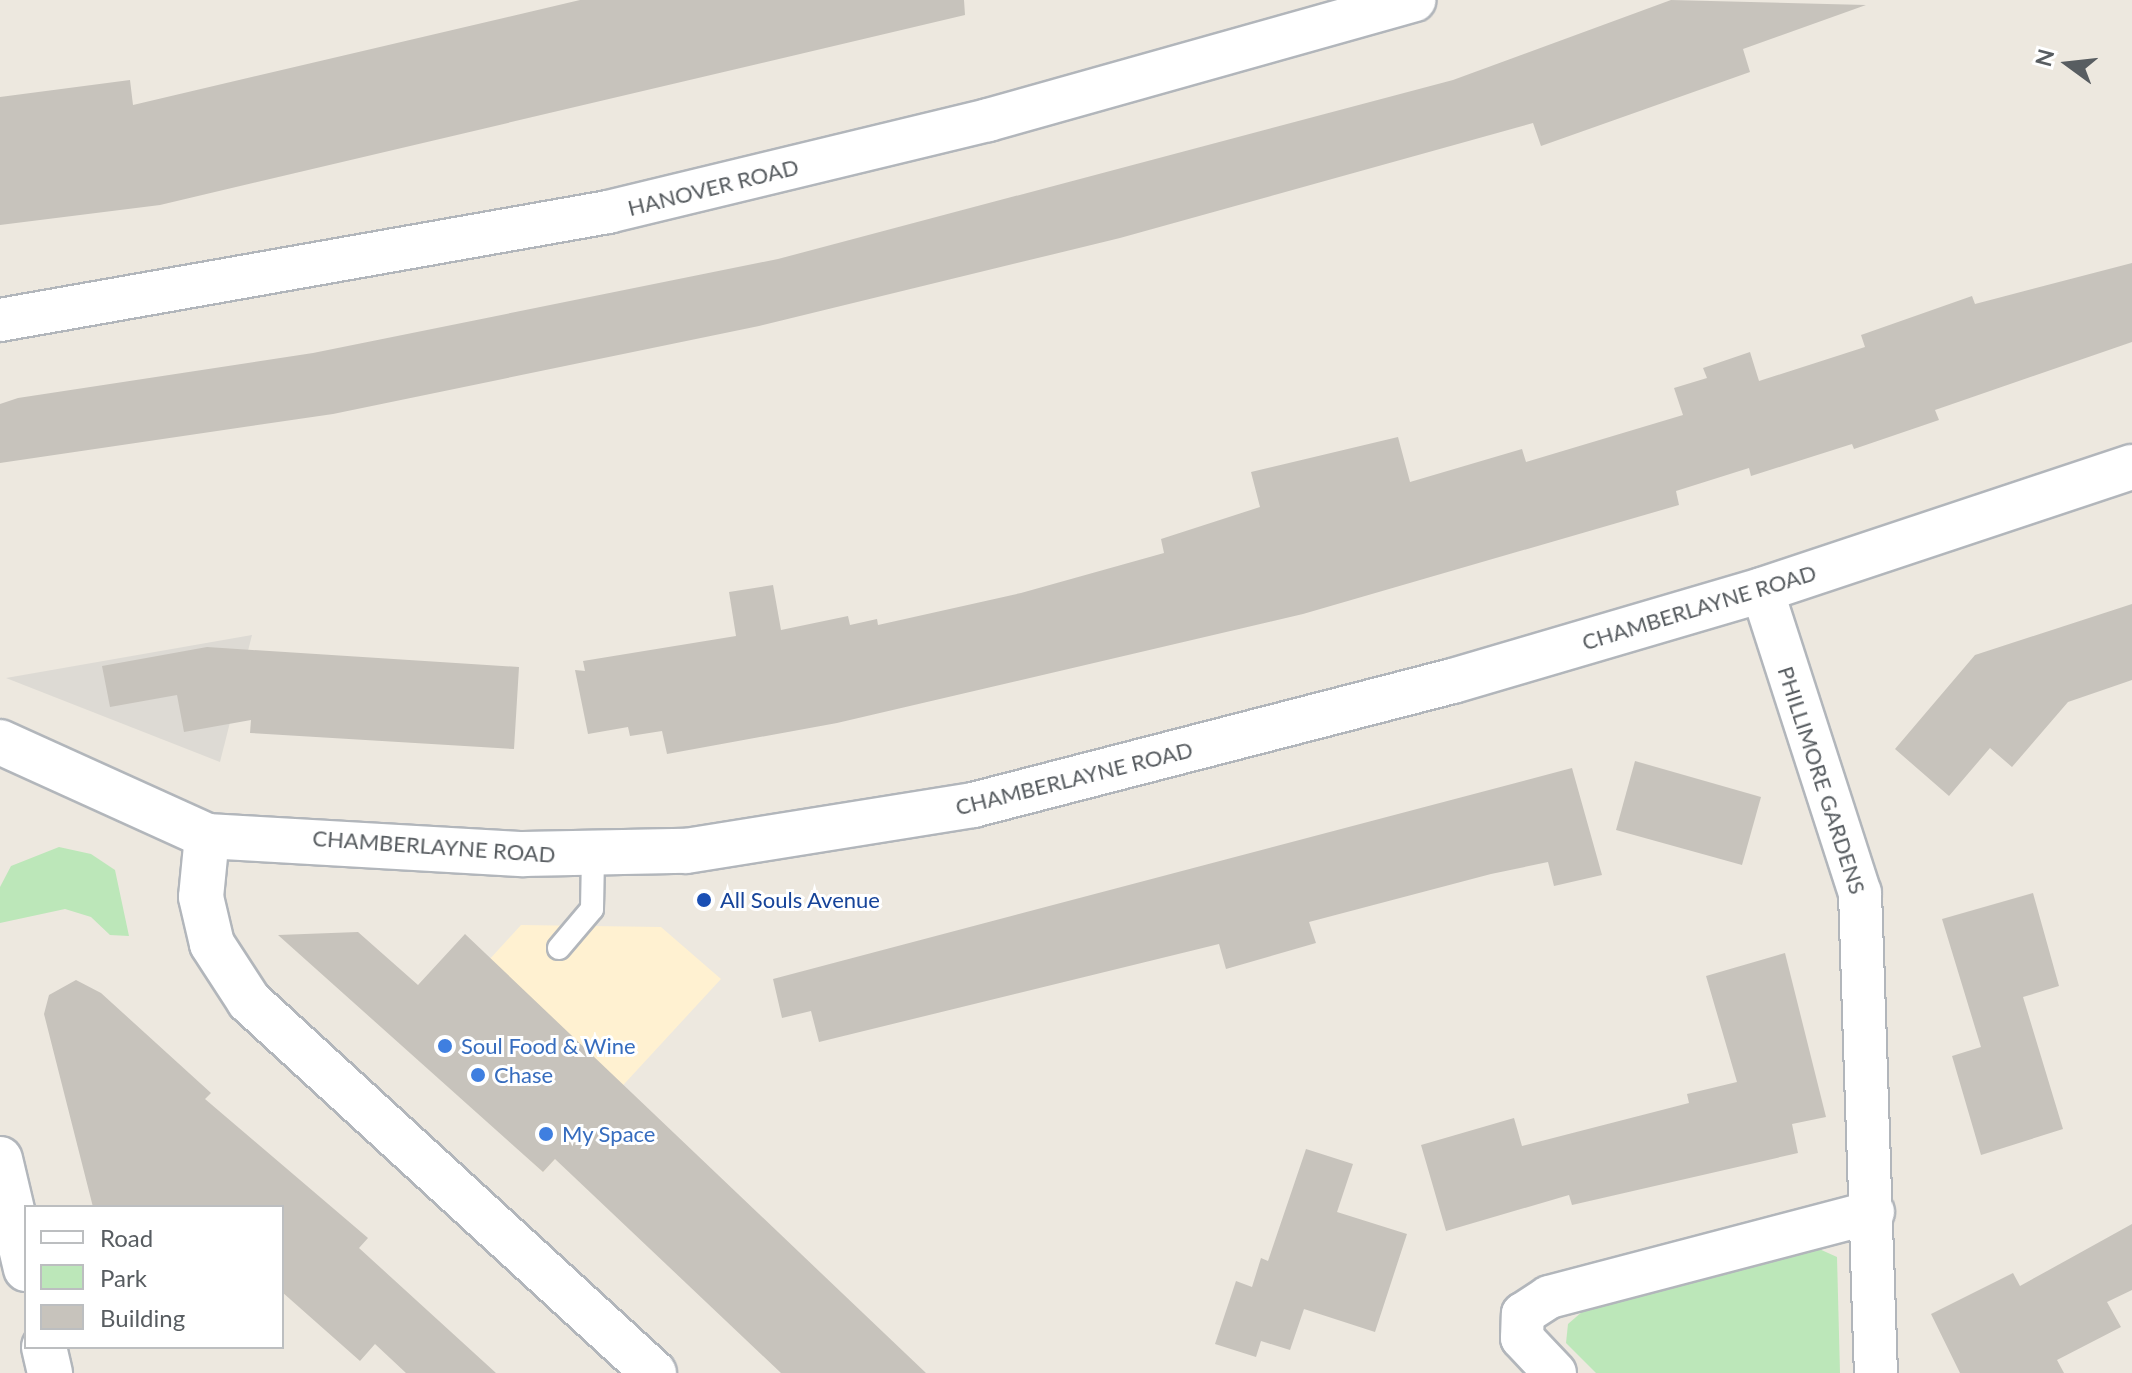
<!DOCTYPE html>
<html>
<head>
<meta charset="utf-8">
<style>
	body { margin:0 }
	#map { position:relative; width:2132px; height:1373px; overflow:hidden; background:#ede8df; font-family:Lato,sans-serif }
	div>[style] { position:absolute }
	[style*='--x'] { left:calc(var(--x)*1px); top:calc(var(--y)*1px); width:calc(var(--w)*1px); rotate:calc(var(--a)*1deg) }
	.commercial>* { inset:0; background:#fff1d1 }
	.industrial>* { inset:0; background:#dddad4 }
	.green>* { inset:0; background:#bce7b9 }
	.building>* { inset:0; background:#c7c3bc }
	.roads { filter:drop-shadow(2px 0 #b2b6bb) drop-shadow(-2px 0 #b2b6bb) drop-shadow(0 2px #b2b6bb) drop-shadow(0 -2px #b2b6bb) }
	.service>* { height:22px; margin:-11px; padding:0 11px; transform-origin:11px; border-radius:11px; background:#fff }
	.minor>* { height:42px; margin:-21px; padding:0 21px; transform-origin:21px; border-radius:21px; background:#fff }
	.tertiary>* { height:44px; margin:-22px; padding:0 22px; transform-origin:22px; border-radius:22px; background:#fff }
	.dots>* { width:22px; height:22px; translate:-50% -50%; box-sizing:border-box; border:4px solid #fff; border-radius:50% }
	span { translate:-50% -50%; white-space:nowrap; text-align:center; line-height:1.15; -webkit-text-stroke:6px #fff; paint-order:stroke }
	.street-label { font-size:22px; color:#585d61 }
	.transit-label { font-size:22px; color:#164399 }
	.left { translate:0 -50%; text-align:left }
	.shop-label { font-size:22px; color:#366cbe }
	.legend { position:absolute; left:24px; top:1205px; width:260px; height:144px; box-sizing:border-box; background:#fff; border:2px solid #bcbec0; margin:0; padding:10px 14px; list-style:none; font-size:24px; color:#585d61 }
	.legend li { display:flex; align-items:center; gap:16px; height:40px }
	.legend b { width:40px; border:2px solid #bcbec0 }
	.north { position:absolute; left:2028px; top:24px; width:80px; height:80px; -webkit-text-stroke:6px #fff; paint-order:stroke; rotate:285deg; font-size:22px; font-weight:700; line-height:32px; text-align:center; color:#585d61 }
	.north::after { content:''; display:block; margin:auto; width:28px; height:36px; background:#585d61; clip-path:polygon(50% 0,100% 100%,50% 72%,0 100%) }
</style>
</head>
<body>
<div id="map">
	<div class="commercial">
		<i style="clip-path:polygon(521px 925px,661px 927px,721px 979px,543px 1172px,409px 1047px)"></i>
	</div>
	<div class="industrial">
		<i style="clip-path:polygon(252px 635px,220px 762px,6px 678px)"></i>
	</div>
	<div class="green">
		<i style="clip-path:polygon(59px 847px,91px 854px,115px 870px,129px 936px,110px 935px,91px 917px,65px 909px,0 923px,0 887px,11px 866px)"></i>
		<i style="clip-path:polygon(1817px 1248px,1837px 1257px,1840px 1373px,1596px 1373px,1566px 1343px,1568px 1324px,1583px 1311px)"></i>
	</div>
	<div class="building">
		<i style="clip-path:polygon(580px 0,964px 0,965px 15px,160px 205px,0 225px,0 97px,130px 80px,133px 105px)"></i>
		<i style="clip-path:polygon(1671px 0,1866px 5px,1743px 49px,1750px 72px,1541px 146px,1533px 123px,1120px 238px,759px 326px,333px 414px,0 463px,0 404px,18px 398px,313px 353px,778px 259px,1453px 80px)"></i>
		<i style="clip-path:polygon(2132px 263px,2132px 342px,1935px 410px,1939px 420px,1854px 449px,1852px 444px,1751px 476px,1749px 468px,1676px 491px,1679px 505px,1303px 614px,837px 723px,667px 754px,662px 731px,630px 736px,628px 727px,588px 734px,575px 670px,585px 671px,583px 661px,736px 636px,729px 592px,773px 585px,781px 630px,848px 616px,850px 625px,877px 619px,878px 625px,1021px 593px,1164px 553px,1161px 539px,1260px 507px,1251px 472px,1398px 437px,1410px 482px,1522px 449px,1526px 462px,1683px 415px,1674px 388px,1707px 378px,1703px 368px,1750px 352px,1759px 381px,1865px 347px,1861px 335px,1972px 296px,1975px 304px)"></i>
		<i style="clip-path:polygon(2132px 604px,2132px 680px,2068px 702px,2012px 767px,1990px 748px,1949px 796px,1895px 749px,1975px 655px)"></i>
		<i style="clip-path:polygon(207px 647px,519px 667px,514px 749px,250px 733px,251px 720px,184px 732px,177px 695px,110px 707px,102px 666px)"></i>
		<i style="clip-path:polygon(1635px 761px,1761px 797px,1742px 865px,1616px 830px)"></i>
		<i style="clip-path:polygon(1572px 768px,1602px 875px,1554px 886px,1548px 862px,1491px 874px,1309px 922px,1316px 943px,1226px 969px,1219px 944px,819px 1042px,811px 1011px,782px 1018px,773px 979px)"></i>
		<i style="clip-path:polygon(2033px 893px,2059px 986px,2023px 997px,2063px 1129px,1981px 1155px,1952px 1056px,1981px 1047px,1942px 919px)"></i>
		<i style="clip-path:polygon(358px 932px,418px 985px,465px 934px,926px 1373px,781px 1373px,555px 1159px,543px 1172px,278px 935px)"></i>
		<i style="clip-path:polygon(1785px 953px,1826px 1117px,1792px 1124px,1798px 1153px,1572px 1205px,1569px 1195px,1446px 1231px,1421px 1145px,1514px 1118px,1522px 1146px,1689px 1103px,1687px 1094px,1737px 1082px,1706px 976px)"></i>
		<i style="clip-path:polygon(76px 980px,101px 993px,211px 1093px,205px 1099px,368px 1238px,359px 1248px,496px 1373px,406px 1373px,375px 1344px,360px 1361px,282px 1292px,282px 1207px,93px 1207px,44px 1014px,49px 995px)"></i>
		<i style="clip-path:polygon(1306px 1149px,1353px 1164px,1337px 1212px,1407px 1234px,1375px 1332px,1304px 1309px,1290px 1350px,1261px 1341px,1256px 1357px,1215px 1344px,1236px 1281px,1252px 1287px,1261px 1258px,1268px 1261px)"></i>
		<i style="clip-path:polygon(2132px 1224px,2132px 1290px,2107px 1302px,2121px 1327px,2057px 1360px,2064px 1373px,1960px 1373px,1931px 1314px,2013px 1273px,2020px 1286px)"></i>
	</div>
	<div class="roads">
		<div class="service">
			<i style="--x:559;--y:948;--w:51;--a:-49.8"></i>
			<i style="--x:592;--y:909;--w:54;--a:-88.9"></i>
		</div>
		<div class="minor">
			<i style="--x:0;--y:320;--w:618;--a:-10.07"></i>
			<i style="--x:608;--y:212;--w:391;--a:-13.6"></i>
			<i style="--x:988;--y:120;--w:443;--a:-15.7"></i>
			<i style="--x:1762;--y:590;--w:318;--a:72.1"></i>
			<i style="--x:1860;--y:893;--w:480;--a:88.1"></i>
			<i style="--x:1555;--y:1373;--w:48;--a:-133.3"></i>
			<i style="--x:1522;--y:1338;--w:24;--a:-88"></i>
			<i style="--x:1523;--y:1314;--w:31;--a:-33"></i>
			<i style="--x:1549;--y:1297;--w:335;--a:-14.7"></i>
		</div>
		<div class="tertiary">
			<i style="--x:0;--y:742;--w:227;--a:24.4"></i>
			<i style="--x:207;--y:836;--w:317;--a:3.3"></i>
			<i style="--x:523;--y:854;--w:163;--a:-1.1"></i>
			<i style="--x:686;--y:851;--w:291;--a:-9.1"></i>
			<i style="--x:973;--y:805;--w:496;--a:-14.5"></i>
			<i style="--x:1453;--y:681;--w:322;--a:-16.4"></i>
			<i style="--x:1762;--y:590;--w:390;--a:-18.4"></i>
			<i style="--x:207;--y:836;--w:61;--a:95.6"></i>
			<i style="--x:201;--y:897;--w:48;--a:76.8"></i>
			<i style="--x:212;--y:944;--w:68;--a:57"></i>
			<i style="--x:249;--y:1001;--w:550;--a:42.57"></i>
			<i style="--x:0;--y:1159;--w:113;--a:76.7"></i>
			<i style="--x:44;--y:1347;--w:27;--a:77"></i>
		</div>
	</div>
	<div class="dots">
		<i style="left:704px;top:900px;background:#1a4fb4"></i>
		<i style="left:445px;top:1046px;background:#3f7fe0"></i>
		<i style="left:478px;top:1075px;background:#3f7fe0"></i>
		<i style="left:546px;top:1134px;background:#3f7fe0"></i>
	</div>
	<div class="street-label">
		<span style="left:713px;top:187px;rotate:-14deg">HANOVER ROAD</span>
		<span style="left:1699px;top:607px;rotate:-17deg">CHAMBERLAYNE ROAD</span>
		<span style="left:1074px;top:778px;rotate:-14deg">CHAMBERLAYNE ROAD</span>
		<span style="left:1822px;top:780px;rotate:72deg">PHILLIMORE GARDENS</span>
		<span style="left:434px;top:846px;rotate:4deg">CHAMBERLAYNE ROAD</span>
	</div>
	<div class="transit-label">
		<span class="left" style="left:720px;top:900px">All Souls Avenue</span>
	</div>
	<div class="shop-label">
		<span class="left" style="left:461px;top:1046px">Soul Food &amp; Wine</span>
		<span class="left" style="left:494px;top:1075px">Chase</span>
		<span class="left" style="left:562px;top:1134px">My Space</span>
	</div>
	<ul class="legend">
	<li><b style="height:10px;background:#fff"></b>Road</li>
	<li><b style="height:22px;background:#bce7b9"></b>Park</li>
	<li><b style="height:22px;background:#c7c3bc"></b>Building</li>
	</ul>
	<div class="north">N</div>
</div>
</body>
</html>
